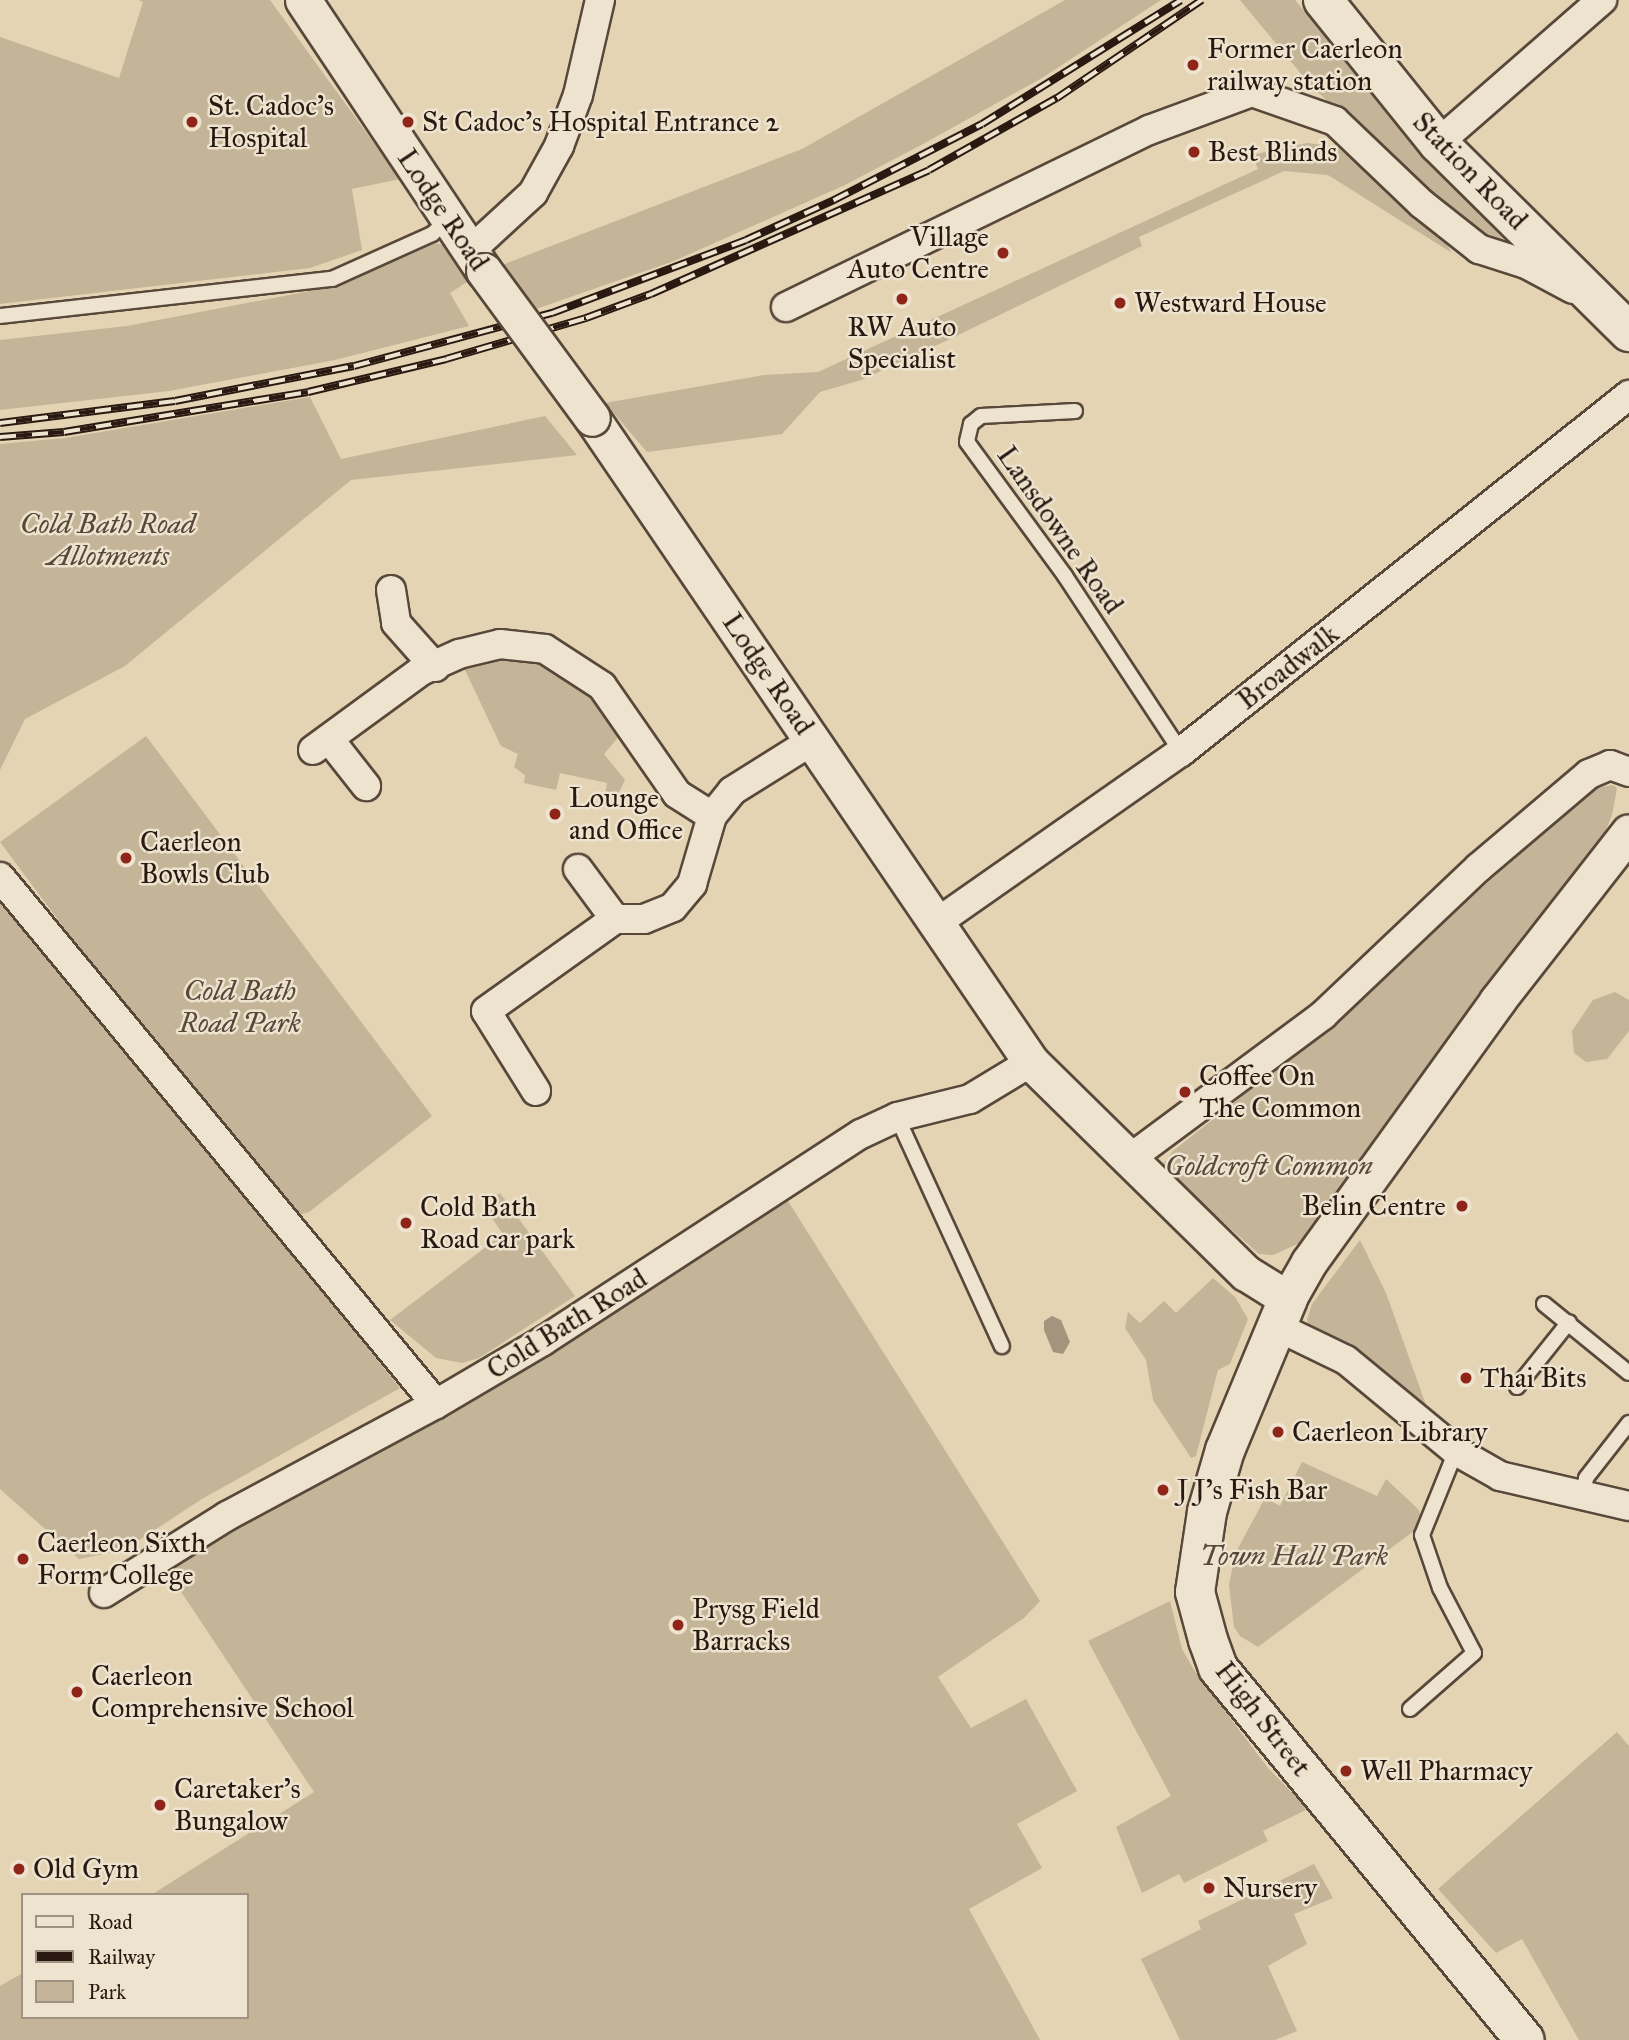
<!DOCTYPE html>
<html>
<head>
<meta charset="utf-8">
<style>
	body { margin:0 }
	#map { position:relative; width:1629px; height:2040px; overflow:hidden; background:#e4d4b4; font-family:"IM FELL Great Primer",serif }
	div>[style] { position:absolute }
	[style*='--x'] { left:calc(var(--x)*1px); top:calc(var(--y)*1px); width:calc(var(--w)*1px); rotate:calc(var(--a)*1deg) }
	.green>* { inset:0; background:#c4b498 }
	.water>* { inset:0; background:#a4947d }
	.roads { filter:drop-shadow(2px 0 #58483a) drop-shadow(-2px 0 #58483a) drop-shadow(0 2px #58483a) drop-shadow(0 -2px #58483a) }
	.service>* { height:14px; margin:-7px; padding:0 7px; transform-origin:7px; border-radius:7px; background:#ede3ce }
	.minor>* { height:28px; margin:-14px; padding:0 14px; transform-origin:14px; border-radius:14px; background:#ede3ce }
	.tertiary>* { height:35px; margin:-17.5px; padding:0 17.5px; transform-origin:17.5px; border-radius:17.5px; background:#ede3ce }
	.secondary>* { height:38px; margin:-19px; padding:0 19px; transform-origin:19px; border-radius:19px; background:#ede3ce }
	.rail>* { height:8px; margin-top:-4px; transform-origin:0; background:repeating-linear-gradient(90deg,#ede3ce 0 16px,#291911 0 32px); box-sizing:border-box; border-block:2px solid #291911 }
	.bridges { filter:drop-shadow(2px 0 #58483a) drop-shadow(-2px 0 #58483a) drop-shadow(0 2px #58483a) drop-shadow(0 -2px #58483a) }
	.tertiary-bridge>* { height:35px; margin:-17.5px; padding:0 17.5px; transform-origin:17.5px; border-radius:17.5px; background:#ede3ce }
	.dots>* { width:19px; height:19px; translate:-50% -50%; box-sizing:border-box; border:4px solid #ede3ce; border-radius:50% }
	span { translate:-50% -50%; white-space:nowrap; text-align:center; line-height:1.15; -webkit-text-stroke:5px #ede3ce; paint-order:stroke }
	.poi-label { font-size:28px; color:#291911 }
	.left { translate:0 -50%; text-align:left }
	.right { translate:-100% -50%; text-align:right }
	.street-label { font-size:28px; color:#291911 }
	.park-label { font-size:28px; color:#58483a; font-style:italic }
	.legend { position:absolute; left:21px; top:1893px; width:228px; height:126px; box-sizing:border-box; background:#ede3ce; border:2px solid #9f9282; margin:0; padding:9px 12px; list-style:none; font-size:21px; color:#291911 }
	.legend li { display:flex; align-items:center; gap:14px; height:35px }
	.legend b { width:35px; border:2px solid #9f9282 }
</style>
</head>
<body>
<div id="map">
	<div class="green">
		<i style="clip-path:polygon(138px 0,270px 0,400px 179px,352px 189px,362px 250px,310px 268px,0 304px,0 37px,119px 78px,143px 2px)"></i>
		<i style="clip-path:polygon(1065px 0,1161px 0,1042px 78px,923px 144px,845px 185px,674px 261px,536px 309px,502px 265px,802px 149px)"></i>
		<i style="clip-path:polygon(1240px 0,1295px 0,1410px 139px,1503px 239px,1503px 245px,1461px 221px,1312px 87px)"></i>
		<i style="clip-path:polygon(1307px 143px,1337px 147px,1435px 225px,1452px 253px,1328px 175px,1284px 171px,1139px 237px,1142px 246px,948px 340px,861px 380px,820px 392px,782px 434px,647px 452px,605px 403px,764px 375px,818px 372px,1258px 169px,1252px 155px)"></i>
		<i style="clip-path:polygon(435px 243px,470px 251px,484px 271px,450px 293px,469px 326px,335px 360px,169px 391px,0 410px,0 340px,127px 326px,341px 285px)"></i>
		<i style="clip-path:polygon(310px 397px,341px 459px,545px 416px,577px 455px,351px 480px,125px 666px,25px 719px,0 770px,0 444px,65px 438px)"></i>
		<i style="clip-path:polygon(515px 657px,549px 666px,592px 694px,621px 734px,604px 754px,625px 780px,613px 804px,604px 804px,607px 783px,560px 773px,556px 790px,524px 783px,525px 775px,514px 767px,518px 754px,501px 746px,464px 668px)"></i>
		<i style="clip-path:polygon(146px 736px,432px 1116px,309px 1212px,294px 1216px,108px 987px,0 842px)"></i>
		<i style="clip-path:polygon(1613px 785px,1617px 788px,1612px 815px,1601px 842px,1302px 1242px,1273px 1255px,1259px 1254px,1161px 1167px,1173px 1151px,1313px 1040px,1591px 789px)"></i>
		<i style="clip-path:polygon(0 896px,400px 1388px,202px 1499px,124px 1550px,79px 1559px,0 1489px)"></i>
		<i style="clip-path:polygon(1615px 992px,1629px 1000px,1629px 1031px,1607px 1059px,1586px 1062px,1574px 1053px,1572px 1031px,1593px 1000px)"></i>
		<i style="clip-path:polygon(500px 1193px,575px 1296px,479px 1358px,462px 1363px,436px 1358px,390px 1320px,503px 1234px,483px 1205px)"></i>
		<i style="clip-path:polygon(788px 1201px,1040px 1601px,1024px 1618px,938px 1677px,971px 1728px,1026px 1699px,1077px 1791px,1017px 1824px,1042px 1868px,969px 1909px,1040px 2040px,0 2040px,0 1986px,23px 1973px,23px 2017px,247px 2017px,247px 1895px,151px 1895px,314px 1792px,166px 1569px,237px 1521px,341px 1470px)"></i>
		<i style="clip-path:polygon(1360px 1240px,1386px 1293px,1426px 1405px,1309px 1329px,1307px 1320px,1312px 1304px)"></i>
		<i style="clip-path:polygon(1213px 1278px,1235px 1297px,1248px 1319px,1230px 1364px,1218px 1370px,1196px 1456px,1191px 1458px,1153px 1400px,1146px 1360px,1125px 1328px,1128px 1312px,1140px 1323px,1164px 1301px,1176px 1313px)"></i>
		<i style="clip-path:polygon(1302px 1462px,1377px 1496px,1386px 1479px,1419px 1510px,1422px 1525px,1258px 1647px,1240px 1636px,1234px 1627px,1229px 1585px,1235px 1554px,1265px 1498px,1280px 1506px)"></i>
		<i style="clip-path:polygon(1170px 1601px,1182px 1649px,1196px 1673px,1268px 1768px,1308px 1809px,1263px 1831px,1268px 1841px,1184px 1883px,1179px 1874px,1142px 1893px,1116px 1827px,1171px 1796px,1088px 1641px)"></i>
		<i style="clip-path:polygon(1617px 1732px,1629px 1746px,1629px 2040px,1579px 2040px,1522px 1939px,1496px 1953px,1438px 1889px)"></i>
		<i style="clip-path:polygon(1314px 1864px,1333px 1898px,1294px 1914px,1307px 1944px,1268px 1966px,1297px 2031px,1275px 2040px,1180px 2040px,1141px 1959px,1201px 1929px,1198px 1921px)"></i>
	</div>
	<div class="water">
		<i style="clip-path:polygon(1052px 1316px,1061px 1320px,1070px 1342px,1063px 1354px,1053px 1352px,1044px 1330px,1044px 1321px)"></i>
	</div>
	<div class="roads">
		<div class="service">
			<i style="--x:0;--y:316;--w:334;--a:-6.4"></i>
			<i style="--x:332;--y:279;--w:110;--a:-24.2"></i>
			<i style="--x:432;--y:234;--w:23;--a:-41"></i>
			<i style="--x:1075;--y:411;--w:94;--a:177"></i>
			<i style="--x:981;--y:416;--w:13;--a:141"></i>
			<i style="--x:971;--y:424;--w:18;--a:103"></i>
			<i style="--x:967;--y:442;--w:166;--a:53.8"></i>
			<i style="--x:1065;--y:576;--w:211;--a:56.6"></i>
			<i style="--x:897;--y:1117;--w:252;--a:65.4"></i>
			<i style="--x:1544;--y:1304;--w:109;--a:39.1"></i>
			<i style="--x:1517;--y:1387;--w:83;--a:-51.3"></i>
			<i style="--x:1582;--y:1496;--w:18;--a:-77"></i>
			<i style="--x:1586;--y:1478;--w:70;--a:-52"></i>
			<i style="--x:1410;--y:1709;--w:85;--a:-41.2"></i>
			<i style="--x:1474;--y:1653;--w:73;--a:-117.6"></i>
			<i style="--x:1440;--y:1588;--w:56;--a:-108.8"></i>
			<i style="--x:1422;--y:1535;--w:91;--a:-68"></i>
		</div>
		<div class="minor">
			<i style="--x:1438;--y:143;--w:218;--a:-41.1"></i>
			<i style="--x:470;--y:251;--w:86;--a:-42.6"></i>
			<i style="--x:533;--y:193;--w:54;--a:-61"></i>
			<i style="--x:559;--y:146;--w:54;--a:-69.6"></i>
			<i style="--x:578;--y:95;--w:98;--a:-77"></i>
			<i style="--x:786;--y:307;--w:404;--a:-26"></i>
			<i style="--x:1149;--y:130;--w:110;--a:-20.3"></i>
			<i style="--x:1252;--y:92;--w:88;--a:19.3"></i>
			<i style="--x:1335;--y:121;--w:120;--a:43.7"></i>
			<i style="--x:1422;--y:204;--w:73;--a:38.3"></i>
			<i style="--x:1479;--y:249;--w:49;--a:17.7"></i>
			<i style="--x:1526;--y:264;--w:53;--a:28"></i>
			<i style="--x:391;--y:590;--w:33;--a:81"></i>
			<i style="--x:396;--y:623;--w:59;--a:48.4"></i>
			<i style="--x:329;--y:739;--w:60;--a:51.8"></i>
			<i style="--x:313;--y:750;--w:134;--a:-36.2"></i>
			<i style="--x:421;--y:671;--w:42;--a:-24.1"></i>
			<i style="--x:459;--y:654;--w:42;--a:-13.7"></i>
			<i style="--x:500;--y:644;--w:45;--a:6.3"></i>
			<i style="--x:545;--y:649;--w:68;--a:33"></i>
			<i style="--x:602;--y:686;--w:131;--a:55.2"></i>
			<i style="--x:677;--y:794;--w:41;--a:32.2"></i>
			<i style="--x:712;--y:816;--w:32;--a:-51"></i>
			<i style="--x:732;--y:791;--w:94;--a:-32"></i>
			<i style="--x:578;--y:869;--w:62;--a:53.5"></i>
			<i style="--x:0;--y:877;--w:684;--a:50.4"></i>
			<i style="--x:935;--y:924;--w:300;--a:-35"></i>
			<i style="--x:1181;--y:752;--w:573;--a:-38.55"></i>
			<i style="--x:536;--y:1091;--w:94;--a:-122"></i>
			<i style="--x:486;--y:1011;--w:158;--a:-35.5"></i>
			<i style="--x:615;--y:919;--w:29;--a:0"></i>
			<i style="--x:644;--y:919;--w:31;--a:-22"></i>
			<i style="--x:673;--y:907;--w:30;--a:-50"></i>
			<i style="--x:692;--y:884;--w:71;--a:-73.6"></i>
			<i style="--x:1128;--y:1160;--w:243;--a:-36.6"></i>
			<i style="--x:1323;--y:1015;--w:214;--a:-43.5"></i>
			<i style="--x:1478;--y:868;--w:145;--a:-40.3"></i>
			<i style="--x:1589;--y:774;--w:23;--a:-23"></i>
			<i style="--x:1610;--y:765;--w:20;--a:20"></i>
			<i style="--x:1278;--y:1322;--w:14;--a:45"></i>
			<i style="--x:1288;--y:1332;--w:64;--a:25.8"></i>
			<i style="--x:1346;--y:1360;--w:143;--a:39.6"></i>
			<i style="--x:1456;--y:1451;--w:51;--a:29.6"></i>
			<i style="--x:1500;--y:1476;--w:132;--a:13.1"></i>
			<i style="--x:104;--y:1593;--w:145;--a:-32"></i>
			<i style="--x:227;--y:1516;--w:237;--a:-28.2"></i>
			<i style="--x:436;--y:1404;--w:124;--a:-30.5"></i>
			<i style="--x:543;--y:1341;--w:379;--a:-33.1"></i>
			<i style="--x:861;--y:1134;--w:40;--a:-25"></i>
			<i style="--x:897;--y:1117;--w:75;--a:-13.9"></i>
			<i style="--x:970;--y:1099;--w:71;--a:-31.2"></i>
		</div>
		<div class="tertiary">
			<i style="--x:303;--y:0;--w:326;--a:56.3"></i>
			<i style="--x:592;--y:418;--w:779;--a:55.72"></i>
			<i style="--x:1031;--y:1062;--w:301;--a:44.5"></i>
			<i style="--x:1246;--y:1273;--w:49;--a:31.8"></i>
			<i style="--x:1288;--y:1299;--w:43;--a:-60.4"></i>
			<i style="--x:1309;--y:1262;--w:322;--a:-54.2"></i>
			<i style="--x:1497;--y:1001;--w:214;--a:-52"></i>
		</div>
		<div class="secondary">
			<i style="--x:1323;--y:0;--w:184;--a:51.2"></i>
			<i style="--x:1438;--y:143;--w:269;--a:44.7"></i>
			<i style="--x:1288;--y:1299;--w:164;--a:112.6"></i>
			<i style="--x:1225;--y:1450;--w:65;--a:106.2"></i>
			<i style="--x:1207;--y:1512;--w:81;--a:98.5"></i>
			<i style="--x:1195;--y:1592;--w:50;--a:74.8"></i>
			<i style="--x:1208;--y:1640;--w:30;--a:70"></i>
			<i style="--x:1218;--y:1668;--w:482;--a:50.5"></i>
		</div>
	</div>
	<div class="rail">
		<i style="--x:0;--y:423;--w:176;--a:-7.2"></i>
		<i style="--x:175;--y:401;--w:182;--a:-11.1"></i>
		<i style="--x:354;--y:366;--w:205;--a:-15"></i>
		<i style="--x:552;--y:313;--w:207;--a:-20.6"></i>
		<i style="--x:746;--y:240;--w:97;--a:-24.4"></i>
		<i style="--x:834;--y:200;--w:166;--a:-27.2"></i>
		<i style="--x:982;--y:124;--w:234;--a:-31.9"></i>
		<i style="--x:0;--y:437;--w:64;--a:-4.5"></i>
		<i style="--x:64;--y:432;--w:247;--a:-9.3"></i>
		<i style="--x:308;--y:392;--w:142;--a:-13.4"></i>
		<i style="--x:446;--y:359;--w:146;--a:-16.3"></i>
		<i style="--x:586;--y:318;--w:69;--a:-20.3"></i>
		<i style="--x:651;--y:294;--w:304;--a:-24"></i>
		<i style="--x:929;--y:170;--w:147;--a:-29.4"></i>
		<i style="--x:1057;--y:98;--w:175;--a:-34.1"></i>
	</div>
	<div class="bridges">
		<div class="tertiary-bridge">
			<i style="--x:484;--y:271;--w:182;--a:53.7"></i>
		</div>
	</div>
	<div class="dots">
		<i style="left:1193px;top:65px;background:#8f2418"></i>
		<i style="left:192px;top:122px;background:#8f2418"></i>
		<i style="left:408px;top:122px;background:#8f2418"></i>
		<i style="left:1194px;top:152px;background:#8f2418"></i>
		<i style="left:1003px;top:253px;background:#8f2418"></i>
		<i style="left:902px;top:299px;background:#8f2418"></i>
		<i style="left:1120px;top:303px;background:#8f2418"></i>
		<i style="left:555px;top:814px;background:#8f2418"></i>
		<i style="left:126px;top:858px;background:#8f2418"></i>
		<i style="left:1185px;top:1092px;background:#8f2418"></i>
		<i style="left:1462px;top:1206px;background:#8f2418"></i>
		<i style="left:406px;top:1223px;background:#8f2418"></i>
		<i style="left:1466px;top:1378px;background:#8f2418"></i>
		<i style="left:1278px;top:1432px;background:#8f2418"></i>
		<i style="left:1163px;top:1490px;background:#8f2418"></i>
		<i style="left:23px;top:1559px;background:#8f2418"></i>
		<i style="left:678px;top:1625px;background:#8f2418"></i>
		<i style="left:77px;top:1692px;background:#8f2418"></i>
		<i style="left:1346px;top:1771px;background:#8f2418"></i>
		<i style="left:160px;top:1805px;background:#8f2418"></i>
		<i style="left:19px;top:1869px;background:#8f2418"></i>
		<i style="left:1209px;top:1888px;background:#8f2418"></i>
	</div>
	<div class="poi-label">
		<span class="left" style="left:1207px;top:65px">Former Caerleon<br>railway station</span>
		<span class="left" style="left:208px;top:122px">St. Cadoc's<br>Hospital</span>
		<span class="left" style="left:422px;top:122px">St Cadoc’s Hospital Entrance 2</span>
		<span class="left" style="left:1208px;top:152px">Best Blinds</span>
		<span class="right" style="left:989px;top:253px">Village<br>Auto Centre</span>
		<span class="left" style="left:1134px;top:303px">Westward House</span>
		<span style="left:902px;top:343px">RW Auto<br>Specialist</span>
		<span class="left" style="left:569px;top:814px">Lounge<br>and Office</span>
		<span class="left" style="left:140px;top:858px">Caerleon<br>Bowls Club</span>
		<span class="left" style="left:1199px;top:1092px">Coffee On<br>The Common</span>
		<span class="right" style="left:1446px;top:1206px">Belin Centre</span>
		<span class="left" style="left:420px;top:1223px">Cold Bath<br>Road car park</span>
		<span class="left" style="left:1480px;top:1378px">Thai Bits</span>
		<span class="left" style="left:1292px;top:1432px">Caerleon Library</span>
		<span class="left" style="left:1177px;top:1490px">J J's Fish Bar</span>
		<span class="left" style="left:37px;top:1559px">Caerleon Sixth<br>Form College</span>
		<span class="left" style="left:692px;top:1625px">Prysg Field<br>Barracks</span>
		<span class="left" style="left:91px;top:1692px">Caerleon<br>Comprehensive School</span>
		<span class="left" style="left:1360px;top:1771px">Well Pharmacy</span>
		<span class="left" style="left:174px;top:1805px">Caretaker's<br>Bungalow</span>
		<span class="left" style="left:33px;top:1869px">Old Gym</span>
		<span class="left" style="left:1223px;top:1888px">Nursery</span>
	</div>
	<div class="street-label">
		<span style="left:1470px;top:171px;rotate:46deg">Station Road</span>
		<span style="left:443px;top:210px;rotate:56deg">Lodge Road</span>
		<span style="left:1060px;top:530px;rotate:55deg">Lansdowne Road</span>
		<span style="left:1288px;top:667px;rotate:-38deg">Broadwalk</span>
		<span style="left:768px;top:674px;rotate:56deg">Lodge Road</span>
		<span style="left:567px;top:1324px;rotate:-32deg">Cold Bath Road</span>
		<span style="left:1263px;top:1719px;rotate:52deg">High Street</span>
	</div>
	<div class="park-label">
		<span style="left:108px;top:540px">Cold Bath Road<br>Allotments</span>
		<span style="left:240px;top:1007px">Cold Bath<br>Road Park</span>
		<span style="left:1269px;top:1166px">Goldcroft Common</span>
		<span style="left:1294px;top:1556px">Town Hall Park</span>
	</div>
	<ul class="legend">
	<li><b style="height:9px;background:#ede3ce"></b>Road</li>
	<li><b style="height:9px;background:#291911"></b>Railway</li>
	<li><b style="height:19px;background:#c4b498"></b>Park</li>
	</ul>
</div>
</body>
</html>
